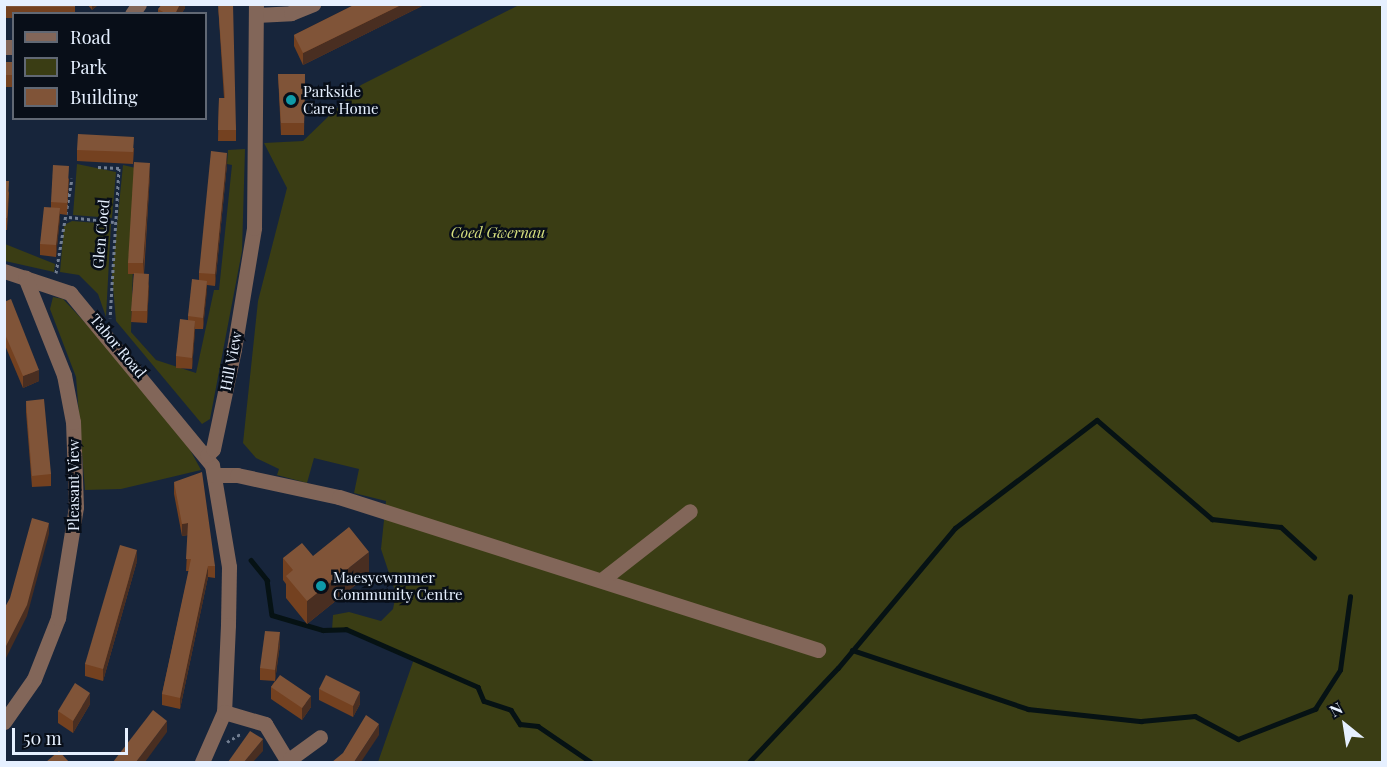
<!DOCTYPE html>
<html>
<head>
<meta charset="utf-8">
<style>
	body { margin:0 }
	#map { position:relative; width:1387px; height:767px; overflow:hidden; background:#17253b; font-family:"Playfair Display",serif }
	div>[style] { position:absolute }
	[style*='--x'] { left:calc(var(--x)*1px); top:calc(var(--y)*1px); width:calc(var(--w)*1px); rotate:calc(var(--a)*1deg) }
	.green>* { inset:0; background:#3a3d14 }
	.stream>* { height:4.5px; margin:-2.25px; padding:0 2.25px; transform-origin:2.25px; border-radius:2.25px; background:#061214 }
	.path>* { height:3px; margin-top:-1.5px; transform-origin:0; background:repeating-linear-gradient(90deg,#727e91 0 3px,transparent 0 6px) }
	.minor>* { height:15px; margin:-7.5px; padding:0 7.5px; transform-origin:7.5px; border-radius:7.5px; background:#826659 }
	.wall>* { inset:0; background:#744120 }
	.shaded-wall>* { inset:0; background:#492e21 }
	.building>* { inset:0; background:#805438 }
	.dots>* { width:16px; height:16px; translate:-50% -50%; box-sizing:border-box; border:3px solid #080e18; border-radius:50% }
	span { translate:-50% -50%; white-space:nowrap; text-align:center; line-height:1.15; -webkit-text-stroke:5px #080e18; paint-order:stroke }
	.poi-label { font-size:15px; color:#e6f0ff }
	.left { translate:0 -50%; text-align:left }
	.park-label { font-size:15px; color:#d7e07f; font-style:italic }
	.street-label { font-size:15px; color:#e6f0ff }
	.frame { position:absolute; inset:0; border:6px solid #e6f0ff; pointer-events:none }
	.legend { position:absolute; left:12px; top:12px; width:195px; height:108px; box-sizing:border-box; background:#080e18; border:2px solid #616874; margin:0; padding:8px 10px; list-style:none; font-size:18px; color:#e6f0ff }
	.legend li { display:flex; align-items:center; gap:12px; height:30px }
	.legend b { width:30px; border:2px solid #616874 }
	.north { position:absolute; left:1315px; top:695px; width:60px; height:60px; -webkit-text-stroke:4px #080e18; paint-order:stroke; rotate:330deg; font-size:16px; font-weight:700; line-height:24px; text-align:center; color:#e6f0ff }
	.north::after { content:''; display:block; margin:auto; width:21px; height:27px; background:#e6f0ff; clip-path:polygon(50% 0,100% 100%,50% 72%,0 100%) }
	.scale { position:absolute; left:12px; top:728px; width:116px; height:27px; box-sizing:border-box; border:3px solid #e6f0ff; border-top:0; padding-left:8px; font-size:18px; line-height:21px; white-space:nowrap; color:#e6f0ff; -webkit-text-stroke:4px #080e18; paint-order:stroke }
</style>
</head>
<body>
<div id="map">
	<div class="green">
		<i style="clip-path:polygon(519px 5px,1382px 5px,1382px 762px,378px 762px,414px 659px,346px 629px,332px 630px,333px 615px,349px 612px,381px 621px,393px 609px,396px 594px,381px 549px,386px 501px,354px 493px,359px 469px,314px 458px,307px 483px,277px 475px,279px 469px,256px 458px,243px 443px,258px 301px,287px 188px,264px 143px,303px 141px,361px 85px)"></i>
		<i style="clip-path:polygon(245px 149px,242px 251px,210px 419px,202px 424px,116px 321px,112px 276px,123px 165px,136px 168px,131px 332px,156px 360px,196px 373px,214px 290px,219px 290px,232px 165px,227px 164px,228px 150px)"></i>
		<i style="clip-path:polygon(77px 164px,116px 172px,112px 218px,73px 215px)"></i>
		<i style="clip-path:polygon(72px 221px,111px 224px,106px 317px,98px 294px,79px 275px,60px 272px,64px 225px)"></i>
		<i style="clip-path:polygon(5px 244px,55px 264px,54px 272px,5px 261px)"></i>
		<i style="clip-path:polygon(53px 297px,63px 299px,105px 344px,187px 444px,201px 470px,121px 489px,85px 490px,76px 377px,50px 309px)"></i>
	</div>
	<div class="stream">
		<i style="--x:251;--y:560;--w:26;--a:51"></i>
		<i style="--x:267;--y:580;--w:35;--a:82"></i>
		<i style="--x:272;--y:615;--w:53;--a:16.4"></i>
		<i style="--x:323;--y:630;--w:23;--a:-2"></i>
		<i style="--x:346;--y:629;--w:144;--a:23.7"></i>
		<i style="--x:478;--y:687;--w:15;--a:67"></i>
		<i style="--x:484;--y:701;--w:28;--a:18"></i>
		<i style="--x:511;--y:710;--w:17;--a:57"></i>
		<i style="--x:520;--y:724;--w:18;--a:6"></i>
		<i style="--x:538;--y:726;--w:64;--a:34.2"></i>
		<i style="--x:852;--y:650;--w:186;--a:18.5"></i>
		<i style="--x:1028;--y:709;--w:114;--a:6.1"></i>
		<i style="--x:1141;--y:721;--w:54;--a:-5.3"></i>
		<i style="--x:1195;--y:716;--w:49;--a:28.1"></i>
		<i style="--x:1238;--y:739;--w:83;--a:-21.3"></i>
		<i style="--x:1315;--y:709;--w:46;--a:-57.3"></i>
		<i style="--x:1340;--y:670;--w:74;--a:-82.2"></i>
		<i style="--x:749;--y:762;--w:129;--a:-46.6"></i>
		<i style="--x:838;--y:668;--w:182;--a:-50.1"></i>
		<i style="--x:955;--y:528;--w:178;--a:-37.3"></i>
		<i style="--x:1097;--y:420;--w:152;--a:40.7"></i>
		<i style="--x:1212;--y:519;--w:69;--a:6.6"></i>
		<i style="--x:1281;--y:527;--w:45;--a:42.3"></i>
	</div>
	<div class="path">
		<i style="--x:98;--y:167;--w:21;--a:3"></i>
		<i style="--x:119;--y:168;--w:150;--a:93.4"></i>
		<i style="--x:69;--y:217;--w:45;--a:6.3"></i>
		<i style="--x:56;--y:273;--w:96;--a:-80.4"></i>
		<i style="--x:227;--y:742;--w:17;--a:-31"></i>
	</div>
	<div class="minor">
		<i style="--x:132;--y:14;--w:12;--a:-55"></i>
		<i style="--x:256;--y:15;--w:35;--a:-3"></i>
		<i style="--x:291;--y:13;--w:24;--a:-22"></i>
		<i style="--x:4;--y:47;--w:10;--a:0"></i>
		<i style="--x:4;--y:271;--w:70;--a:18.4"></i>
		<i style="--x:70;--y:293;--w:223;--a:50.5"></i>
		<i style="--x:212;--y:465;--w:103;--a:80.5"></i>
		<i style="--x:229;--y:567;--w:58;--a:91"></i>
		<i style="--x:228;--y:625;--w:87;--a:92.6"></i>
		<i style="--x:224;--y:712;--w:55;--a:113.7"></i>
		<i style="--x:207;--y:455;--w:8;--a:-45"></i>
		<i style="--x:213;--y:449;--w:102;--a:-78.1"></i>
		<i style="--x:234;--y:349;--w:123;--a:-80.6"></i>
		<i style="--x:254;--y:228;--w:224;--a:-89.5"></i>
		<i style="--x:214;--y:475;--w:23;--a:0"></i>
		<i style="--x:237;--y:475;--w:104;--a:12.2"></i>
		<i style="--x:339;--y:497;--w:503;--a:17.71"></i>
		<i style="--x:603;--y:579;--w:110;--a:-38"></i>
		<i style="--x:224;--y:712;--w:43;--a:16.3"></i>
		<i style="--x:265;--y:724;--w:44;--a:58.8"></i>
		<i style="--x:4;--y:722;--w:52;--a:-55.1"></i>
		<i style="--x:34;--y:679;--w:66;--a:-68.5"></i>
		<i style="--x:58;--y:618;--w:112;--a:-80.8"></i>
		<i style="--x:76;--y:507;--w:85;--a:-92"></i>
		<i style="--x:73;--y:422;--w:48;--a:-100.8"></i>
		<i style="--x:64;--y:375;--w:105;--a:-111.7"></i>
		<i style="--x:290;--y:759;--w:37;--a:-36"></i>
	</div>
	<div class="wall">
		<i style="clip-path:polygon(4px 4px,75px 4px,75px 14px,14px 14px,14px 18px,4px 18px)"></i>
		<i style="clip-path:polygon(87px 4px,99px 4px,92px 10px)"></i>
		<i style="clip-path:polygon(185px 4px,185px 8px,181px 14px,158px 14px,158px 9px)"></i>
		<i style="clip-path:polygon(218px 4px,236px 130px,236px 141px,218px 141px,219px 98px,224px 98px)"></i>
		<i style="clip-path:polygon(356px 4px,426px 4px,303px 65px,294px 46px,294px 35px)"></i>
		<i style="clip-path:polygon(4px 62px,14px 62px,14px 87px,4px 87px)"></i>
		<i style="clip-path:polygon(278px 74px,305px 74px,304px 135px,281px 135px)"></i>
		<i style="clip-path:polygon(134px 148px,133px 164px,77px 161px,77px 150px)"></i>
		<i style="clip-path:polygon(227px 164px,215px 286px,207px 285px,203px 329px,195px 329px,192px 369px,176px 368px,176px 356px,188px 320px,188px 316px,199px 280px,199px 273px)"></i>
		<i style="clip-path:polygon(150px 174px,144px 274px,149px 286px,147px 323px,131px 322px,134px 274px,128px 274px,128px 263px)"></i>
		<i style="clip-path:polygon(69px 178px,67px 215px,60px 214px,56px 257px,40px 255px,40px 244px,51px 207px,51px 202px)"></i>
		<i style="clip-path:polygon(4px 181px,9px 193px,7px 230px,4px 230px)"></i>
		<i style="clip-path:polygon(4px 302px,39px 381px,23px 388px,4px 343px)"></i>
		<i style="clip-path:polygon(26px 401px,51px 474px,51px 486px,32px 487px,26px 412px)"></i>
		<i style="clip-path:polygon(174px 482px,215px 566px,215px 578px,208px 577px,180px 709px,162px 705px,162px 694px,189px 571px,186px 571px,188px 535px,182px 536px,174px 494px)"></i>
		<i style="clip-path:polygon(313px 556px,369px 574px,307px 624px,286px 598px,286px 584px,283px 580px,283px 558px)"></i>
		<i style="clip-path:polygon(137px 561px,103px 681px,85px 676px,85px 664px)"></i>
		<i style="clip-path:polygon(280px 644px,275px 681px,311px 707px,302px 720px,271px 699px,271px 687px,275px 681px,260px 680px,260px 668px)"></i>
		<i style="clip-path:polygon(319px 689px,360px 704px,353px 717px,319px 700px)"></i>
		<i style="clip-path:polygon(90px 704px,73px 733px,58px 723px,58px 711px)"></i>
	</div>
	<div class="shaded-wall">
		<i style="clip-path:polygon(92px 4px,99px 4px,92px 10px)"></i>
		<i style="clip-path:polygon(180px 4px,185px 4px,185px 8px,181px 14px,175px 14px)"></i>
		<i style="clip-path:polygon(403px 4px,426px 4px,303px 65px,303px 53px)"></i>
		<i style="clip-path:polygon(227px 153px,227px 164px,215px 286px,215px 274px)"></i>
		<i style="clip-path:polygon(150px 163px,150px 174px,143px 275px,143px 263px)"></i>
		<i style="clip-path:polygon(60px 208px,60px 220px,56px 257px,56px 245px)"></i>
		<i style="clip-path:polygon(149px 274px,149px 286px,147px 323px,147px 311px)"></i>
		<i style="clip-path:polygon(207px 281px,207px 292px,203px 329px,203px 318px)"></i>
		<i style="clip-path:polygon(195px 321px,195px 332px,192px 369px,192px 358px)"></i>
		<i style="clip-path:polygon(39px 370px,39px 381px,23px 388px,23px 376px)"></i>
		<i style="clip-path:polygon(49px 523px,49px 534px,27px 616px,4px 662px,4px 650px)"></i>
		<i style="clip-path:polygon(188px 523px,188px 535px,182px 536px,182px 524px)"></i>
		<i style="clip-path:polygon(137px 550px,137px 561px,103px 681px,103px 669px)"></i>
		<i style="clip-path:polygon(369px 552px,369px 574px,307px 624px,307px 601px)"></i>
		<i style="clip-path:polygon(208px 566px,208px 577px,180px 709px,180px 698px)"></i>
		<i style="clip-path:polygon(280px 632px,280px 644px,275px 681px,275px 670px)"></i>
		<i style="clip-path:polygon(360px 692px,360px 704px,353px 717px,353px 706px)"></i>
		<i style="clip-path:polygon(90px 693px,90px 704px,73px 733px,73px 721px)"></i>
		<i style="clip-path:polygon(311px 696px,311px 707px,302px 720px,302px 708px)"></i>
		<i style="clip-path:polygon(167px 721px,167px 732px,145px 762px,136px 762px)"></i>
		<i style="clip-path:polygon(379px 724px,379px 735px,361px 762px,354px 762px)"></i>
		<i style="clip-path:polygon(263px 739px,263px 751px,253px 762px,244px 762px)"></i>
	</div>
	<div class="building">
		<i style="clip-path:polygon(4px 4px,75px 4px,75px 7px,4px 7px)"></i>
		<i style="clip-path:polygon(162px 4px,180px 4px,175px 14px,164px 14px,165px 13px,158px 9px)"></i>
		<i style="clip-path:polygon(218px 4px,233px 4px,236px 130px,218px 130px,219px 98px,225px 98px)"></i>
		<i style="clip-path:polygon(356px 4px,403px 4px,303px 53px,294px 35px)"></i>
		<i style="clip-path:polygon(4px 62px,14px 62px,14px 75px,4px 75px)"></i>
		<i style="clip-path:polygon(278px 74px,305px 74px,304px 123px,281px 123px)"></i>
		<i style="clip-path:polygon(78px 134px,134px 137px,133px 152px,77px 150px)"></i>
		<i style="clip-path:polygon(211px 151px,227px 153px,215px 274px,199px 273px)"></i>
		<i style="clip-path:polygon(134px 162px,150px 163px,143px 263px,128px 263px)"></i>
		<i style="clip-path:polygon(53px 165px,69px 166px,67px 203px,51px 202px)"></i>
		<i style="clip-path:polygon(4px 181px,9px 181px,7px 218px,4px 218px)"></i>
		<i style="clip-path:polygon(44px 207px,60px 208px,56px 245px,40px 244px)"></i>
		<i style="clip-path:polygon(134px 273px,149px 274px,147px 311px,131px 311px)"></i>
		<i style="clip-path:polygon(192px 279px,207px 281px,203px 318px,188px 316px)"></i>
		<i style="clip-path:polygon(11px 299px,39px 370px,23px 376px,4px 332px,4px 302px)"></i>
		<i style="clip-path:polygon(180px 319px,195px 321px,192px 358px,176px 356px)"></i>
		<i style="clip-path:polygon(44px 399px,51px 474px,32px 476px,26px 401px)"></i>
		<i style="clip-path:polygon(202px 472px,215px 566px,208px 566px,180px 698px,162px 694px,191px 559px,186px 559px,188px 523px,182px 524px,174px 482px)"></i>
		<i style="clip-path:polygon(32px 518px,49px 523px,27px 605px,4px 650px,4px 609px,10px 598px)"></i>
		<i style="clip-path:polygon(349px 527px,369px 552px,307px 601px,286px 576px,293px 570px,283px 558px,302px 543px,313px 556px)"></i>
		<i style="clip-path:polygon(120px 545px,137px 550px,103px 669px,85px 664px)"></i>
		<i style="clip-path:polygon(265px 631px,280px 632px,275px 670px,260px 668px)"></i>
		<i style="clip-path:polygon(280px 675px,311px 696px,302px 708px,271px 687px)"></i>
		<i style="clip-path:polygon(326px 675px,360px 692px,353px 706px,319px 689px)"></i>
		<i style="clip-path:polygon(75px 683px,90px 693px,73px 721px,58px 711px)"></i>
		<i style="clip-path:polygon(153px 710px,167px 721px,136px 762px,113px 762px)"></i>
		<i style="clip-path:polygon(366px 715px,379px 724px,354px 762px,332px 762px,343px 753px)"></i>
		<i style="clip-path:polygon(250px 731px,263px 739px,244px 762px,228px 762px)"></i>
		<i style="clip-path:polygon(59px 751px,69px 762px,46px 762px)"></i>
	</div>
	<div class="dots">
		<i style="left:291px;top:100px;background:#0f9aa8"></i>
		<i style="left:321px;top:586px;background:#0f9aa8"></i>
	</div>
	<div class="poi-label">
		<span class="left" style="left:303px;top:100px">Parkside<br>Care Home</span>
		<span class="left" style="left:333px;top:586px">Maesycwmmer<br>Community Centre</span>
	</div>
	<div class="park-label">
		<span style="left:498px;top:233px">Coed Gwernau</span>
	</div>
	<div class="street-label">
		<span style="left:101px;top:234px;rotate:-85deg">Glen Coed</span>
		<span style="left:118px;top:346px;rotate:50deg">Tabor Road</span>
		<span style="left:231px;top:361px;rotate:-79deg">Hill View</span>
		<span style="left:74px;top:485px;rotate:-90deg">Pleasant View</span>
	</div>
	<div class="frame"></div>
	<ul class="legend">
	<li><b style="height:8px;background:#826659"></b>Road</li>
	<li><b style="height:16px;background:#3a3d14"></b>Park</li>
	<li><b style="height:16px;background:#805438"></b>Building</li>
	</ul>
	<div class="north">N</div>
	<div class="scale">50 m</div>
</div>
</body>
</html>
